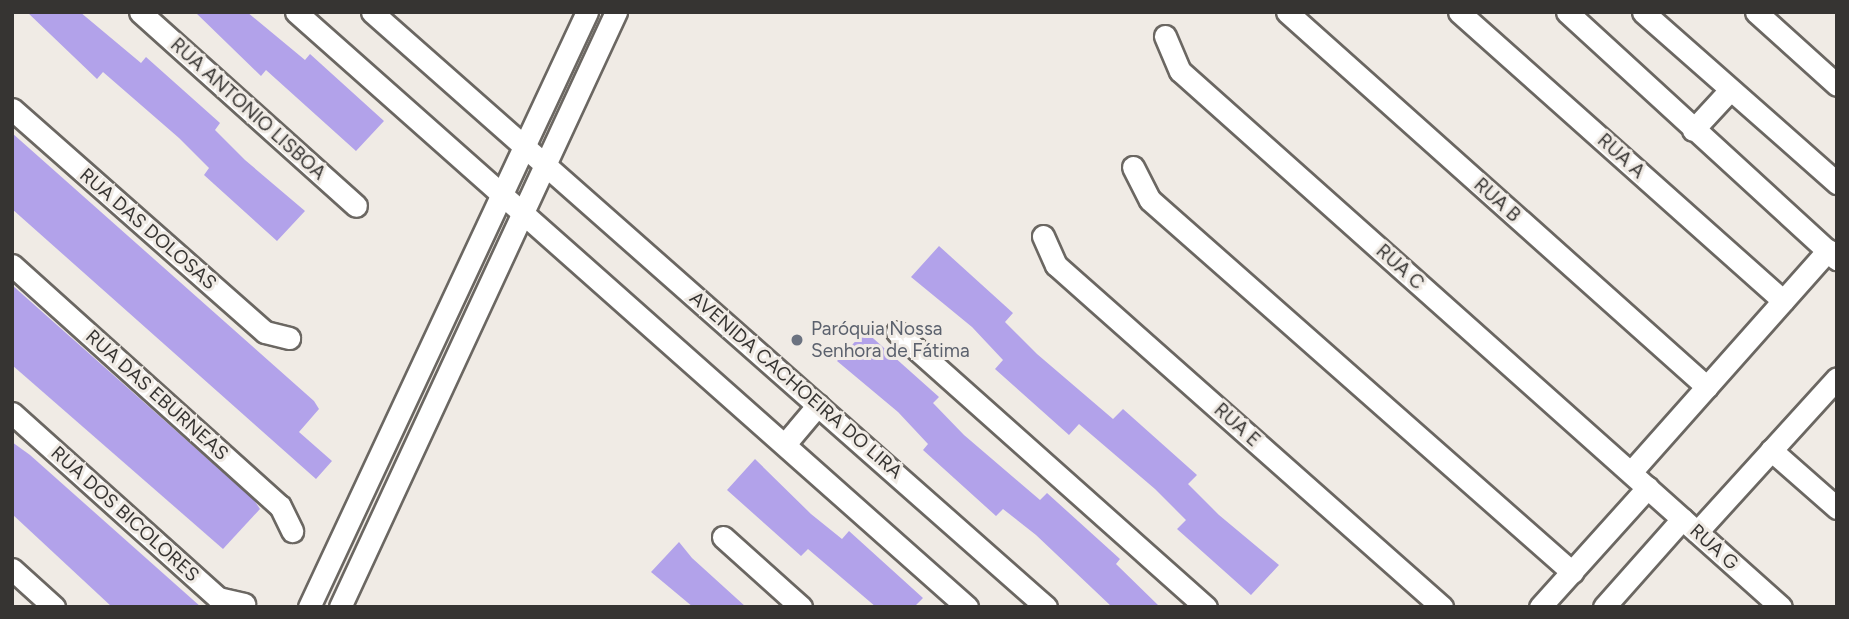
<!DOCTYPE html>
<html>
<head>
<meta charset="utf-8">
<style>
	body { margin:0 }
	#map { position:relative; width:1849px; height:619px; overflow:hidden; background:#f0ebe5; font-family:Figtree,sans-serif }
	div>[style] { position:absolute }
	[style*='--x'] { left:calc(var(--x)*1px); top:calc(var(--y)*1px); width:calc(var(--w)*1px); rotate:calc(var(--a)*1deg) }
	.building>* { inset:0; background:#b2a2ea }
	.roads { filter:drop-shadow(2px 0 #6b6762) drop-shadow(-2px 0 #6b6762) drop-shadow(0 2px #6b6762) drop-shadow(0 -2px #6b6762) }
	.minor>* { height:21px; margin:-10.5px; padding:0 10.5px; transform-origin:10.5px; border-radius:10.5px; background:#fff }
	.dots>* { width:19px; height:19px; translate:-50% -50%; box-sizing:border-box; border:4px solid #f0ebe5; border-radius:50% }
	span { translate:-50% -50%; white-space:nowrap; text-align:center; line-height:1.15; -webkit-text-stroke:6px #f0ebe5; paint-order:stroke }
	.street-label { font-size:19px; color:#363432 }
	.worship-label { font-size:19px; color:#5b616d }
	.left { translate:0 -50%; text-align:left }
	.frame { position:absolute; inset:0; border:14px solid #363432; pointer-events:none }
</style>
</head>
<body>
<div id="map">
	<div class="building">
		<i style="clip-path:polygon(27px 12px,80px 12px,141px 63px,146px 57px,220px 123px,215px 130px,245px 160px,305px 211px,277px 241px,204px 175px,209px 168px,179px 138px,103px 72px,97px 79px)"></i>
		<i style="clip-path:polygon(195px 12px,247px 12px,305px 60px,310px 54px,384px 121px,356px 151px,266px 70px,261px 76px)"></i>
		<i style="clip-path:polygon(12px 133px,314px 401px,319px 409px,299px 432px,332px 461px,316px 479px,12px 209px)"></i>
		<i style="clip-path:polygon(939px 246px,1013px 313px,1005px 322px,1037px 354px,1113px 419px,1123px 409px,1197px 475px,1188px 484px,1219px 515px,1279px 565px,1251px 595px,1177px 529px,1186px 520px,1155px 489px,1079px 424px,1069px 435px,995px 369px,1003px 360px,972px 327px,911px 277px)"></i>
		<i style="clip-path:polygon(12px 285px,254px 500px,260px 509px,223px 549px,12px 365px)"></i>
		<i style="clip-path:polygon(865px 331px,939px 397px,933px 403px,964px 435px,1040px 500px,1047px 493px,1120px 559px,1116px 564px,1160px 607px,1112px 607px,1036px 535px,1003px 509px,996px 516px,923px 450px,928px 444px,898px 412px,837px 361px)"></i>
		<i style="clip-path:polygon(12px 442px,30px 455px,201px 607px,112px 607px,12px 514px)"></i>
		<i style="clip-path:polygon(755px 459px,811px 514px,842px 539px,849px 531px,923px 598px,914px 607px,876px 607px,808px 549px,801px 556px,727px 490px)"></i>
		<i style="clip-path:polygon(679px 542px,692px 558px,746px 607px,693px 607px,651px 572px)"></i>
	</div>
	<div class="roads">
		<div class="minor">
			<i style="--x:140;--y:12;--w:290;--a:41.9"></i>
			<i style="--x:296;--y:12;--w:897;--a:41.56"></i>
			<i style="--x:372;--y:12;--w:899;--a:41.44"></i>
			<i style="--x:1287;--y:12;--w:563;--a:41.76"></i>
			<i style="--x:1459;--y:12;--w:434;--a:41.7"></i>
			<i style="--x:1567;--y:12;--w:366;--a:42.5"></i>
			<i style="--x:1643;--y:12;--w:259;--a:41.4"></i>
			<i style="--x:1756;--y:12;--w:109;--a:42"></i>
			<i style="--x:1165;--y:36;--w:38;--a:67"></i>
			<i style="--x:1180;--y:71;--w:805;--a:41.73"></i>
			<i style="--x:12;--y:109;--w:337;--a:41.4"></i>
			<i style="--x:265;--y:332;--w:25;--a:14"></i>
			<i style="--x:1693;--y:130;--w:53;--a:-47.3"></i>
			<i style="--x:1133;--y:167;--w:37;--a:63"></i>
			<i style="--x:1150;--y:200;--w:563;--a:41.4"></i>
			<i style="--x:1043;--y:236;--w:32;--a:66"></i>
			<i style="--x:1056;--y:265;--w:516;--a:41.54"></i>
			<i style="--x:12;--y:265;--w:360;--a:42"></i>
			<i style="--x:280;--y:506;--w:28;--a:64"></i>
			<i style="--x:897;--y:332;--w:414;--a:41.7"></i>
			<i style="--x:12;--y:413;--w:277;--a:41.9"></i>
			<i style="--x:218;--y:598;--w:27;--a:13"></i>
			<i style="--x:785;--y:444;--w:51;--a:-49.8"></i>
			<i style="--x:1771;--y:450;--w:88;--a:41.3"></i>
			<i style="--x:1631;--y:472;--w:297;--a:-48.4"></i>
			<i style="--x:1697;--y:532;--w:208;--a:-47.7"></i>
			<i style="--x:723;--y:537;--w:105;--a:41.9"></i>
			<i style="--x:12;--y:569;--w:57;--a:42.1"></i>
			<i style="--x:309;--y:607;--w:657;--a:-64.96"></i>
			<i style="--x:340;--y:607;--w:656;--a:-65.12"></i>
			<i style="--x:1540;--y:607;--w:161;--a:-48"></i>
			<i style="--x:1604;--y:607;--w:118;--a:-48.4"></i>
		</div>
	</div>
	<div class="dots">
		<i style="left:797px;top:340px;background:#6b7280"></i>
	</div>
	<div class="street-label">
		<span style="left:248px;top:109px;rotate:42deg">RUA ANTONIO LISBOA</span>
		<span style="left:1621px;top:156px;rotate:42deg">RUA A</span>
		<span style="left:1497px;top:200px;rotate:42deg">RUA B</span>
		<span style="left:148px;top:229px;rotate:41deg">RUA DAS DOLOSAS</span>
		<span style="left:1400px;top:267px;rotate:42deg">RUA C</span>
		<span style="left:796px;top:385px;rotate:41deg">AVENIDA CACHOEIRA DO LIRA</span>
		<span style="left:157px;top:395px;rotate:42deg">RUA DAS EBURNEAS</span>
		<span style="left:1237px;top:425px;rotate:42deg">RUA E</span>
		<span style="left:125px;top:514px;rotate:42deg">RUA DOS BICOLORES</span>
		<span style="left:1714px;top:547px;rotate:42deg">RUA G</span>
	</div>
	<div class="worship-label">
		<span class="left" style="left:811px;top:340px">Paróquia Nossa<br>Senhora de Fátima</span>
	</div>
	<div class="frame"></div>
</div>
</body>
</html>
